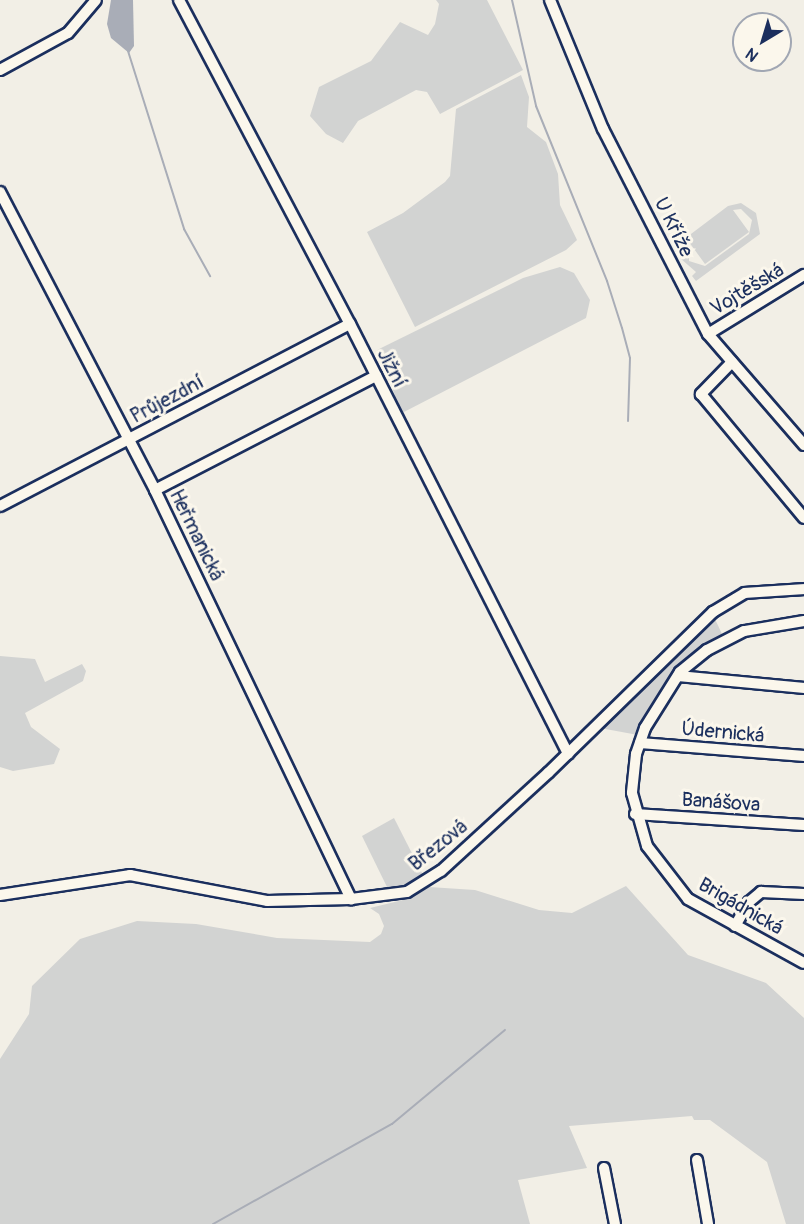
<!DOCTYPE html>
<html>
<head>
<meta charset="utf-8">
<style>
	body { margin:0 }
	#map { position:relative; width:804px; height:1224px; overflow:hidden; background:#f2efe6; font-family:Pangolin,sans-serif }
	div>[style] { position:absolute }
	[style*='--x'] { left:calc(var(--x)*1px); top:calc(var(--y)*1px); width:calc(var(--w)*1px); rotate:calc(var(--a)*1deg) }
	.green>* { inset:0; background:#d2d3d2 }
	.water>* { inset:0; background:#a9adb7 }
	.stream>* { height:2px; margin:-1px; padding:0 1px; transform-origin:1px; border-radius:1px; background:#a9adb7 }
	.roads { filter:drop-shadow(2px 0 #1b2f5e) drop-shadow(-2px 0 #1b2f5e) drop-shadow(0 2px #1b2f5e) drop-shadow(0 -2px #1b2f5e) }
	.street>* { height:10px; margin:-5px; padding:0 5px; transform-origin:5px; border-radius:5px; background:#fbf7ec }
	span { translate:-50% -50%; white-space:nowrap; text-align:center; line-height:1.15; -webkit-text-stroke:6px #fbf7ec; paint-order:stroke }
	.street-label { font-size:20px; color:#1b2f5e }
	.north { position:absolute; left:732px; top:12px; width:60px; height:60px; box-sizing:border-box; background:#fbf7ec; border:2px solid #a1a7b3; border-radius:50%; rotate:218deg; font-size:16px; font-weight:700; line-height:24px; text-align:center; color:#1b2f5e }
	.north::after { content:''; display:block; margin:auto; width:21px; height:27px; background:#1b2f5e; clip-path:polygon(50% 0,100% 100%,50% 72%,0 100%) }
</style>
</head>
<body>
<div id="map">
	<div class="green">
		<i style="clip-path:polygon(436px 0,487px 0,523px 70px,440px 114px,427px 92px,416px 90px,358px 121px,343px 143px,326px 134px,310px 116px,319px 87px,371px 61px,400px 22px,428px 35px,435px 24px,439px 4px)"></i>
		<i style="clip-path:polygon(521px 75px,529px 97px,527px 127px,546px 142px,558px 174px,560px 205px,577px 240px,566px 250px,415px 327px,367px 232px,403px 213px,445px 182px,450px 176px,456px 109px)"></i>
		<i style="clip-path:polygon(evenodd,741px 203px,756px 213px,760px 234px,696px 281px,692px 276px,696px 272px,680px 258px,683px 240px,728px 206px,741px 203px,741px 209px,752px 220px,749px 234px,705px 266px,689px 261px,689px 242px,705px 264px,749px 232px,733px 210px,741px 209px)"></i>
		<i style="clip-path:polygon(560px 267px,574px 273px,590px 300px,586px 318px,402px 413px,377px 350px,523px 278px)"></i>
		<i style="clip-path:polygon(714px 617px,722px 634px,673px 671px,649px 707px,638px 735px,600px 728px)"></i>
		<i style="clip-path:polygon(0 656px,35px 659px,45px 682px,82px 664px,86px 671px,83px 681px,25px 713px,31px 727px,60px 749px,54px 764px,13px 771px,0 767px)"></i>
		<i style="clip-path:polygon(394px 818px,424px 877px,410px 886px,389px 891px,362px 836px)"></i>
		<i style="clip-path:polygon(626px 886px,688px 955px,766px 983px,804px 1018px,804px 1224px,786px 1224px,767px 1162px,710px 1120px,694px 1120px,692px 1116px,569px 1126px,587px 1168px,518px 1180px,530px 1224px,0 1224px,0 1059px,29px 1014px,32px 986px,80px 939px,137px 921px,196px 924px,277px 938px,370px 942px,381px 934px,384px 926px,379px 914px,370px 908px,407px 899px,429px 887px,475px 890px,539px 910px,572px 913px)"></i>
	</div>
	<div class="water">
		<i style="clip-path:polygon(111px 0,133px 0,134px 46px,129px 53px,111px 38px,107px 24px)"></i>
	</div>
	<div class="stream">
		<i style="--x:512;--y:0;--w:109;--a:77.2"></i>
		<i style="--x:536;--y:106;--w:189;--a:67.9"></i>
		<i style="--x:607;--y:281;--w:49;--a:72.3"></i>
		<i style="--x:622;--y:328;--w:31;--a:75"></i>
		<i style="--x:630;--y:358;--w:63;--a:91.8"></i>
		<i style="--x:128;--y:51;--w:187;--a:72.5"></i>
		<i style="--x:184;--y:229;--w:54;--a:61"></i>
		<i style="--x:213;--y:1224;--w:205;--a:-29.2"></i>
		<i style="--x:392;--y:1124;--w:147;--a:-39.8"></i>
	</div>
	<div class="roads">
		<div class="street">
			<i style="--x:179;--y:0;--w:366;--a:62.2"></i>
			<i style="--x:350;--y:324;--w:482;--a:63.1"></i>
			<i style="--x:550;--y:0;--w:139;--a:67.7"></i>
			<i style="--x:603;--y:129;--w:230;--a:62.9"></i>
			<i style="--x:708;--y:334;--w:147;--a:49.1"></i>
			<i style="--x:0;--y:70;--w:77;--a:-28.6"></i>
			<i style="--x:68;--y:33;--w:43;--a:-49.7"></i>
			<i style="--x:0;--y:192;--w:336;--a:62.5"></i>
			<i style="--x:155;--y:490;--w:454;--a:64.4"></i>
			<i style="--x:708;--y:334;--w:113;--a:-31.6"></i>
			<i style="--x:732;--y:362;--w:45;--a:134.1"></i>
			<i style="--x:701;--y:394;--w:161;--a:50.3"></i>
			<i style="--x:155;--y:490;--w:249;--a:-27.3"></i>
			<i style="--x:0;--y:506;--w:394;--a:-27.5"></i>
			<i style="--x:804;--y:621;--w:61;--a:170.5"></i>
			<i style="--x:744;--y:631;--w:42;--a:152.8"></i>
			<i style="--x:707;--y:650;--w:35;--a:141"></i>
			<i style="--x:680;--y:672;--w:66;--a:122"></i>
			<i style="--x:645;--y:728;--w:28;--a:109"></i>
			<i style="--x:636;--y:754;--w:39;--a:96"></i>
			<i style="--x:632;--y:793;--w:55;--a:74.2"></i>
			<i style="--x:647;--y:846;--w:67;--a:52.3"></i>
			<i style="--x:688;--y:899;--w:132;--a:28.9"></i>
			<i style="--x:678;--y:676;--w:127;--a:5.4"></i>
			<i style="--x:640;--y:743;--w:165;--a:4.5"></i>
			<i style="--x:635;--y:814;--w:169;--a:3.7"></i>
			<i style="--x:0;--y:895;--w:132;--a:-8.7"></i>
			<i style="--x:130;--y:875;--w:139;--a:10.7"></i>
			<i style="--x:267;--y:901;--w:84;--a:-1.4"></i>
			<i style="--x:351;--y:899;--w:56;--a:-7.1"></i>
			<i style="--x:407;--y:892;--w:40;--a:-32"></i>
			<i style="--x:441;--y:871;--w:145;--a:-42.5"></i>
			<i style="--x:548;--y:773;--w:231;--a:-44.3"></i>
			<i style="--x:713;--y:612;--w:37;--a:-31"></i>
			<i style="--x:745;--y:593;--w:59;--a:-3.9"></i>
			<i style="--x:735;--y:926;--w:28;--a:-60"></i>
			<i style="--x:749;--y:902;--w:16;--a:-40"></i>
			<i style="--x:761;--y:892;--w:43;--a:2.7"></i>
			<i style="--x:697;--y:1160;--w:65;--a:80.2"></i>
			<i style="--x:604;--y:1168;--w:57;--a:78.9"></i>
		</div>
	</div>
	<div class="street-label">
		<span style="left:674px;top:227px;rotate:64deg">U Kříže</span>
		<span style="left:747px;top:289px;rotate:-31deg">Vojtěšská</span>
		<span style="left:392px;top:368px;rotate:63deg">Jižní</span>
		<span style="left:167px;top:399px;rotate:-28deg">Průjezdní</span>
		<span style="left:197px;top:535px;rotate:64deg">Heřmanická</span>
		<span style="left:723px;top:732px;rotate:5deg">Údernická</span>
		<span style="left:721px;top:802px;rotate:4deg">Banášova</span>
		<span style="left:438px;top:845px;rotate:-39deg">Březová</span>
		<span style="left:741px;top:906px;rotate:30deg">Brigádnická</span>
	</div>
	<div class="north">N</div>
</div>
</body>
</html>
